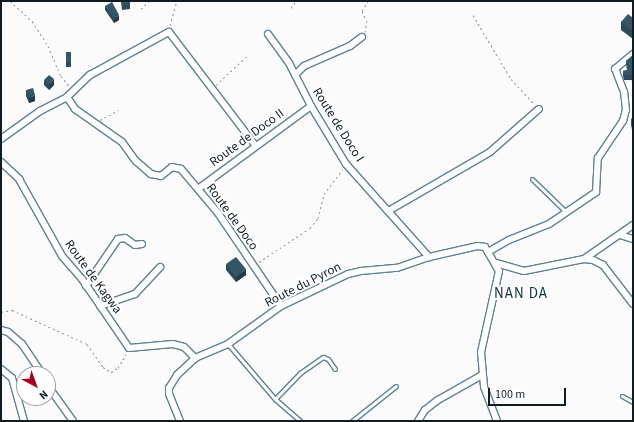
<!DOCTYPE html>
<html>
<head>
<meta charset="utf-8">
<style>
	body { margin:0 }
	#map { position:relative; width:634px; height:422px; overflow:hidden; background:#fbfbfb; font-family:"Source Sans 3",sans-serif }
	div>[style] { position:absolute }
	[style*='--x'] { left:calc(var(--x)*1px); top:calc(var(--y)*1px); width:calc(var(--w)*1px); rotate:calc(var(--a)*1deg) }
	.path>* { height:1px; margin-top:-0.5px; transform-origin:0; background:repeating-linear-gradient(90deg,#8c9296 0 2px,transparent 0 5px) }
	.roads { filter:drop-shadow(1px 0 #608194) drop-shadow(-1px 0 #608194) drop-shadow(0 1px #608194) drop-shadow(0 -1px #608194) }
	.lane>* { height:3px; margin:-1.5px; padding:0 1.5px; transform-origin:1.5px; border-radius:1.5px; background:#fff }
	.street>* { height:6px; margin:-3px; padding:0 3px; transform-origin:3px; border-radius:3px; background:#fff }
	.wall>* { inset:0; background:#2e4a59 }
	.shaded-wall>* { inset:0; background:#253c48 }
	.building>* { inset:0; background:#355667 }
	span { translate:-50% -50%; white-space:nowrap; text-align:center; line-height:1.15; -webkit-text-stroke:4px #fff; paint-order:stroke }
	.street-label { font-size:13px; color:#0f1c24 }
	.quarter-label { font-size:15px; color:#0e2f3f; letter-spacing:1px }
	.frame { position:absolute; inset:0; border:2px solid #0f1c24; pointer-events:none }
	.north { position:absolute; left:16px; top:366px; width:40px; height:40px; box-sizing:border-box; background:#fff; border:1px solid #9fa4a7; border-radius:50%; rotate:139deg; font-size:11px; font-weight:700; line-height:16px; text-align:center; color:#0f1c24 }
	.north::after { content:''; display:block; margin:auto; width:14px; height:18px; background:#a20420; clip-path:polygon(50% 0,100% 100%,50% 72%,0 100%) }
	.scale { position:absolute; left:488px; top:388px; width:78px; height:18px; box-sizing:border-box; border:2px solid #0f1c24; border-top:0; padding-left:5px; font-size:12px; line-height:14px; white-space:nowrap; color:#0f1c24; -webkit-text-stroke:3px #fff; paint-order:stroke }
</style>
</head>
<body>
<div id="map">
	<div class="path">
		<i style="--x:10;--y:1;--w:30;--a:42"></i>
		<i style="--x:32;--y:21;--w:30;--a:57"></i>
		<i style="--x:48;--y:46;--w:33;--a:67"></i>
		<i style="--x:61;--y:76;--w:14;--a:51"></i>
		<i style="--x:291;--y:8;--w:9;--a:-54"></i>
		<i style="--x:141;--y:9;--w:11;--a:-45"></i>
		<i style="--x:473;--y:15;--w:74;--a:59.3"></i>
		<i style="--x:511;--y:79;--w:34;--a:47"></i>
		<i style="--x:170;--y:25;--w:25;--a:-74"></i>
		<i style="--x:365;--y:32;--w:10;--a:-79"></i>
		<i style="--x:367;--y:22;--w:12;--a:-114"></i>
		<i style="--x:362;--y:11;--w:12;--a:-59"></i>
		<i style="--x:216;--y:85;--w:44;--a:-43.2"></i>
		<i style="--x:100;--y:120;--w:21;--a:-28"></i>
		<i style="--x:259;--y:262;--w:61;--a:-33.7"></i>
		<i style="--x:310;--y:228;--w:13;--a:-51"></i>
		<i style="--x:318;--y:218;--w:25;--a:-76"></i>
		<i style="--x:324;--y:194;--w:31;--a:-53"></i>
		<i style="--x:1;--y:312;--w:11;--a:-10"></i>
		<i style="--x:12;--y:310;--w:82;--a:24.4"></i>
		<i style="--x:87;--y:344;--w:28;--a:55"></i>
		<i style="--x:103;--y:367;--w:9;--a:32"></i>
		<i style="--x:111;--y:372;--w:8;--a:-30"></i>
		<i style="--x:118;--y:368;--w:16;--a:-60"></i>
	</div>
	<div class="roads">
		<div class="lane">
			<i style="--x:532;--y:179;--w:46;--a:44.1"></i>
			<i style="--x:228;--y:344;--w:72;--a:49.5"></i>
			<i style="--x:275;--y:399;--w:33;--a:41"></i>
			<i style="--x:622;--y:396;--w:13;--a:29"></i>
			<i style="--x:275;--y:399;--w:36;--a:-46"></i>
			<i style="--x:300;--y:373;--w:28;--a:-35"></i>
			<i style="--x:323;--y:357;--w:5;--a:22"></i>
			<i style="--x:328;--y:359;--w:12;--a:55"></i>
			<i style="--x:352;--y:421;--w:56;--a:-38.5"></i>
		</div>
		<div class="street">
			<i style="--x:268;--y:34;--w:36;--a:54"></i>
			<i style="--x:289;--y:63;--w:48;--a:62.9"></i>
			<i style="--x:311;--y:106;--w:68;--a:58.9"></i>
			<i style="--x:346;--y:164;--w:125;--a:48.3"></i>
			<i style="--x:295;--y:75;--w:13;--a:-45"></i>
			<i style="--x:304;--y:66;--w:50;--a:-23.5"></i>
			<i style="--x:350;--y:46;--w:15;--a:-37"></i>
			<i style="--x:67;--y:97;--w:14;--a:56"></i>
			<i style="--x:75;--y:109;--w:57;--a:35.1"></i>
			<i style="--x:122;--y:142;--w:24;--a:54"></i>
			<i style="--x:136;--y:161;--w:20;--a:41"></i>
			<i style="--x:151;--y:174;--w:10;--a:11"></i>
			<i style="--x:161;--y:176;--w:14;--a:-39"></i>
			<i style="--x:172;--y:167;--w:9;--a:13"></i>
			<i style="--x:181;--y:169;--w:57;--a:49.9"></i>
			<i style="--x:218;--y:213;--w:112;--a:55.9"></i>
			<i style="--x:1;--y:139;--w:48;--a:-35.7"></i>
			<i style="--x:40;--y:111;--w:30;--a:-27"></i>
			<i style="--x:67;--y:97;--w:32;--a:-44"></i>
			<i style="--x:90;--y:75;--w:90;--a:-28.6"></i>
			<i style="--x:169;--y:32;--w:142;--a:52.7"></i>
			<i style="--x:1;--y:162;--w:25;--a:43"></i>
			<i style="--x:19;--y:179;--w:88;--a:60.8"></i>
			<i style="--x:62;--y:256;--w:30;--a:49"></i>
			<i style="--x:82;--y:279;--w:83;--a:55.7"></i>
			<i style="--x:129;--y:348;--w:44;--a:-5.2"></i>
			<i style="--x:173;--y:344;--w:11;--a:15"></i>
			<i style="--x:184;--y:347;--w:16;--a:45"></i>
			<i style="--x:198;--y:189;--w:140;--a:-36.3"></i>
			<i style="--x:390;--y:210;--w:116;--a:-30.1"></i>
			<i style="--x:490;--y:152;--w:65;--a:-41.3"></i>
			<i style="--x:620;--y:235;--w:14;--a:17"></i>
			<i style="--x:488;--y:252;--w:24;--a:-30"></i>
			<i style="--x:509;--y:240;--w:43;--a:-21.8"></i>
			<i style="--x:549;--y:224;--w:57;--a:-34.2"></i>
			<i style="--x:596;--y:192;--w:34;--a:-87"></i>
			<i style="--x:598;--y:158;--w:45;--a:-56"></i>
			<i style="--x:623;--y:121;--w:11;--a:-75"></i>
			<i style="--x:626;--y:110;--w:18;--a:-96"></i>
			<i style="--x:624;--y:92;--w:25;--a:-111"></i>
			<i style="--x:615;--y:69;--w:23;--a:-40"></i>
			<i style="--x:584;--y:259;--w:60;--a:-34.8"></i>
			<i style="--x:496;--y:263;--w:29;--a:16"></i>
			<i style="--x:524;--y:271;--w:61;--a:-11.3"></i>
			<i style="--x:584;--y:259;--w:9;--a:6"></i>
			<i style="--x:593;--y:260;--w:11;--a:27"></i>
			<i style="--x:603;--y:265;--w:49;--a:52.4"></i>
			<i style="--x:86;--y:286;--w:57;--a:-55.8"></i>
			<i style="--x:118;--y:239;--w:7;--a:-8"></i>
			<i style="--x:125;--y:238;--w:12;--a:35"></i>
			<i style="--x:135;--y:245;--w:7;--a:-8"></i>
			<i style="--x:100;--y:306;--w:37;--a:-19"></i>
			<i style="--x:135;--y:294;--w:37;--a:-47"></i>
			<i style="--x:1;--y:330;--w:7;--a:16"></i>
			<i style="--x:8;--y:332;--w:18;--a:41"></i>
			<i style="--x:22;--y:344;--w:36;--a:56"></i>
			<i style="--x:1;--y:369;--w:14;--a:39"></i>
			<i style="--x:12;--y:378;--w:45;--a:74.4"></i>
			<i style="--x:48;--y:386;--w:43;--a:54.5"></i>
			<i style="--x:180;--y:421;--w:29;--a:-112"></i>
			<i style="--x:169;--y:394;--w:6;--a:-90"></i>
			<i style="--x:169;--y:388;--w:15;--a:-58"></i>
			<i style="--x:177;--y:375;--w:25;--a:-43"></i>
			<i style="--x:195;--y:358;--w:36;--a:-23"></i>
			<i style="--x:228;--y:344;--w:65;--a:-35.6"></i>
			<i style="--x:281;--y:306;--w:74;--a:-25.5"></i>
			<i style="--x:348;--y:274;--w:13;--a:-13"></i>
			<i style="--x:361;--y:271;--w:36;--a:-5"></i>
			<i style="--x:397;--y:268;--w:34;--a:-19"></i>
			<i style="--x:429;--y:257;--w:50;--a:-12.7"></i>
			<i style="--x:478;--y:246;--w:7;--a:8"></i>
			<i style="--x:485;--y:247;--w:28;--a:60"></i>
			<i style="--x:499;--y:271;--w:83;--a:102.5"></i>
			<i style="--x:481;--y:352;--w:35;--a:85"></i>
			<i style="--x:484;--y:387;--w:36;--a:69"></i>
			<i style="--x:418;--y:421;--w:13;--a:-58"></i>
			<i style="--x:425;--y:410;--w:16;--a:-38"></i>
			<i style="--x:438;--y:400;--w:51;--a:-29.6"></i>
		</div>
	</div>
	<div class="wall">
		<i style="clip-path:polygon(121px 1px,130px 4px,130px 9px,122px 10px)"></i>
		<i style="clip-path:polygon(105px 6px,119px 20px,114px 23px,105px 10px)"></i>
		<i style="clip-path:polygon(633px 18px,633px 39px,621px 30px,621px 22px)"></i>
		<i style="clip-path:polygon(71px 52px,71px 67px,66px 67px,66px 62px)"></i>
		<i style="clip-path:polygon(633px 55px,633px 80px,624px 80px,623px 76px,623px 71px,627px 70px,626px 61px)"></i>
		<i style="clip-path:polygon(44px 80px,54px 85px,49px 90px,44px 85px)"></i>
		<i style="clip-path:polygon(26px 90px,35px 101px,29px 103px,26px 96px)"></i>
		<i style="clip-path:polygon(633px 118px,633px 130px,632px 130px,631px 124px,631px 119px)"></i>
		<i style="clip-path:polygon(226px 264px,246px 275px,236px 282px,226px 270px)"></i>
	</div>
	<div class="shaded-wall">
		<i style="clip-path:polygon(119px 15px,119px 20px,114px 23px,114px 19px)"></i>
		<i style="clip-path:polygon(54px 79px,54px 85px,49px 90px,49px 85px)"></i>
		<i style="clip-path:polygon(35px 95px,35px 101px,29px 103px,29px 98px)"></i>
		<i style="clip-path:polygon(246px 269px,246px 275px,236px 282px,236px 277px)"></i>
	</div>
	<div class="building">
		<i style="clip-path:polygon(121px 1px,130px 1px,130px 4px,122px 5px)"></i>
		<i style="clip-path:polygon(112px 2px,119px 15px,114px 19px,105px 6px)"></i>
		<i style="clip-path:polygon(628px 14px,633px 18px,633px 31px,621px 22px)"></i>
		<i style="clip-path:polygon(66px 52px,71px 52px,71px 62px,66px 62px)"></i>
		<i style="clip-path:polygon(633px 55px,633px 75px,624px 75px,623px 71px,627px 70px,626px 61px)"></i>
		<i style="clip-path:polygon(49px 75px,54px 79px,49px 85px,44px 80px)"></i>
		<i style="clip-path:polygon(33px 88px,35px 95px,29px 98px,26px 90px)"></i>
		<i style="clip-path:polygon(633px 118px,633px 125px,632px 125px,631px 119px)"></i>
		<i style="clip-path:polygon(236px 257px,246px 269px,236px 277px,226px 264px)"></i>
	</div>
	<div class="street-label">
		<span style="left:338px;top:125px;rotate:58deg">Route de Doco I</span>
		<span style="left:247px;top:138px;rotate:-36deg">Route de Doco II</span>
		<span style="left:232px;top:217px;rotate:54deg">Route de Doco</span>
		<span style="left:93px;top:277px;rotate:54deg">Route de Kagwa</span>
		<span style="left:303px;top:285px;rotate:-27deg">Route du Pyron</span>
	</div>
	<div class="quarter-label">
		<span style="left:521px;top:294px">NAN DA</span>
	</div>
	<div class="frame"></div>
	<div class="north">N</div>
	<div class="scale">100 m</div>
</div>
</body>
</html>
